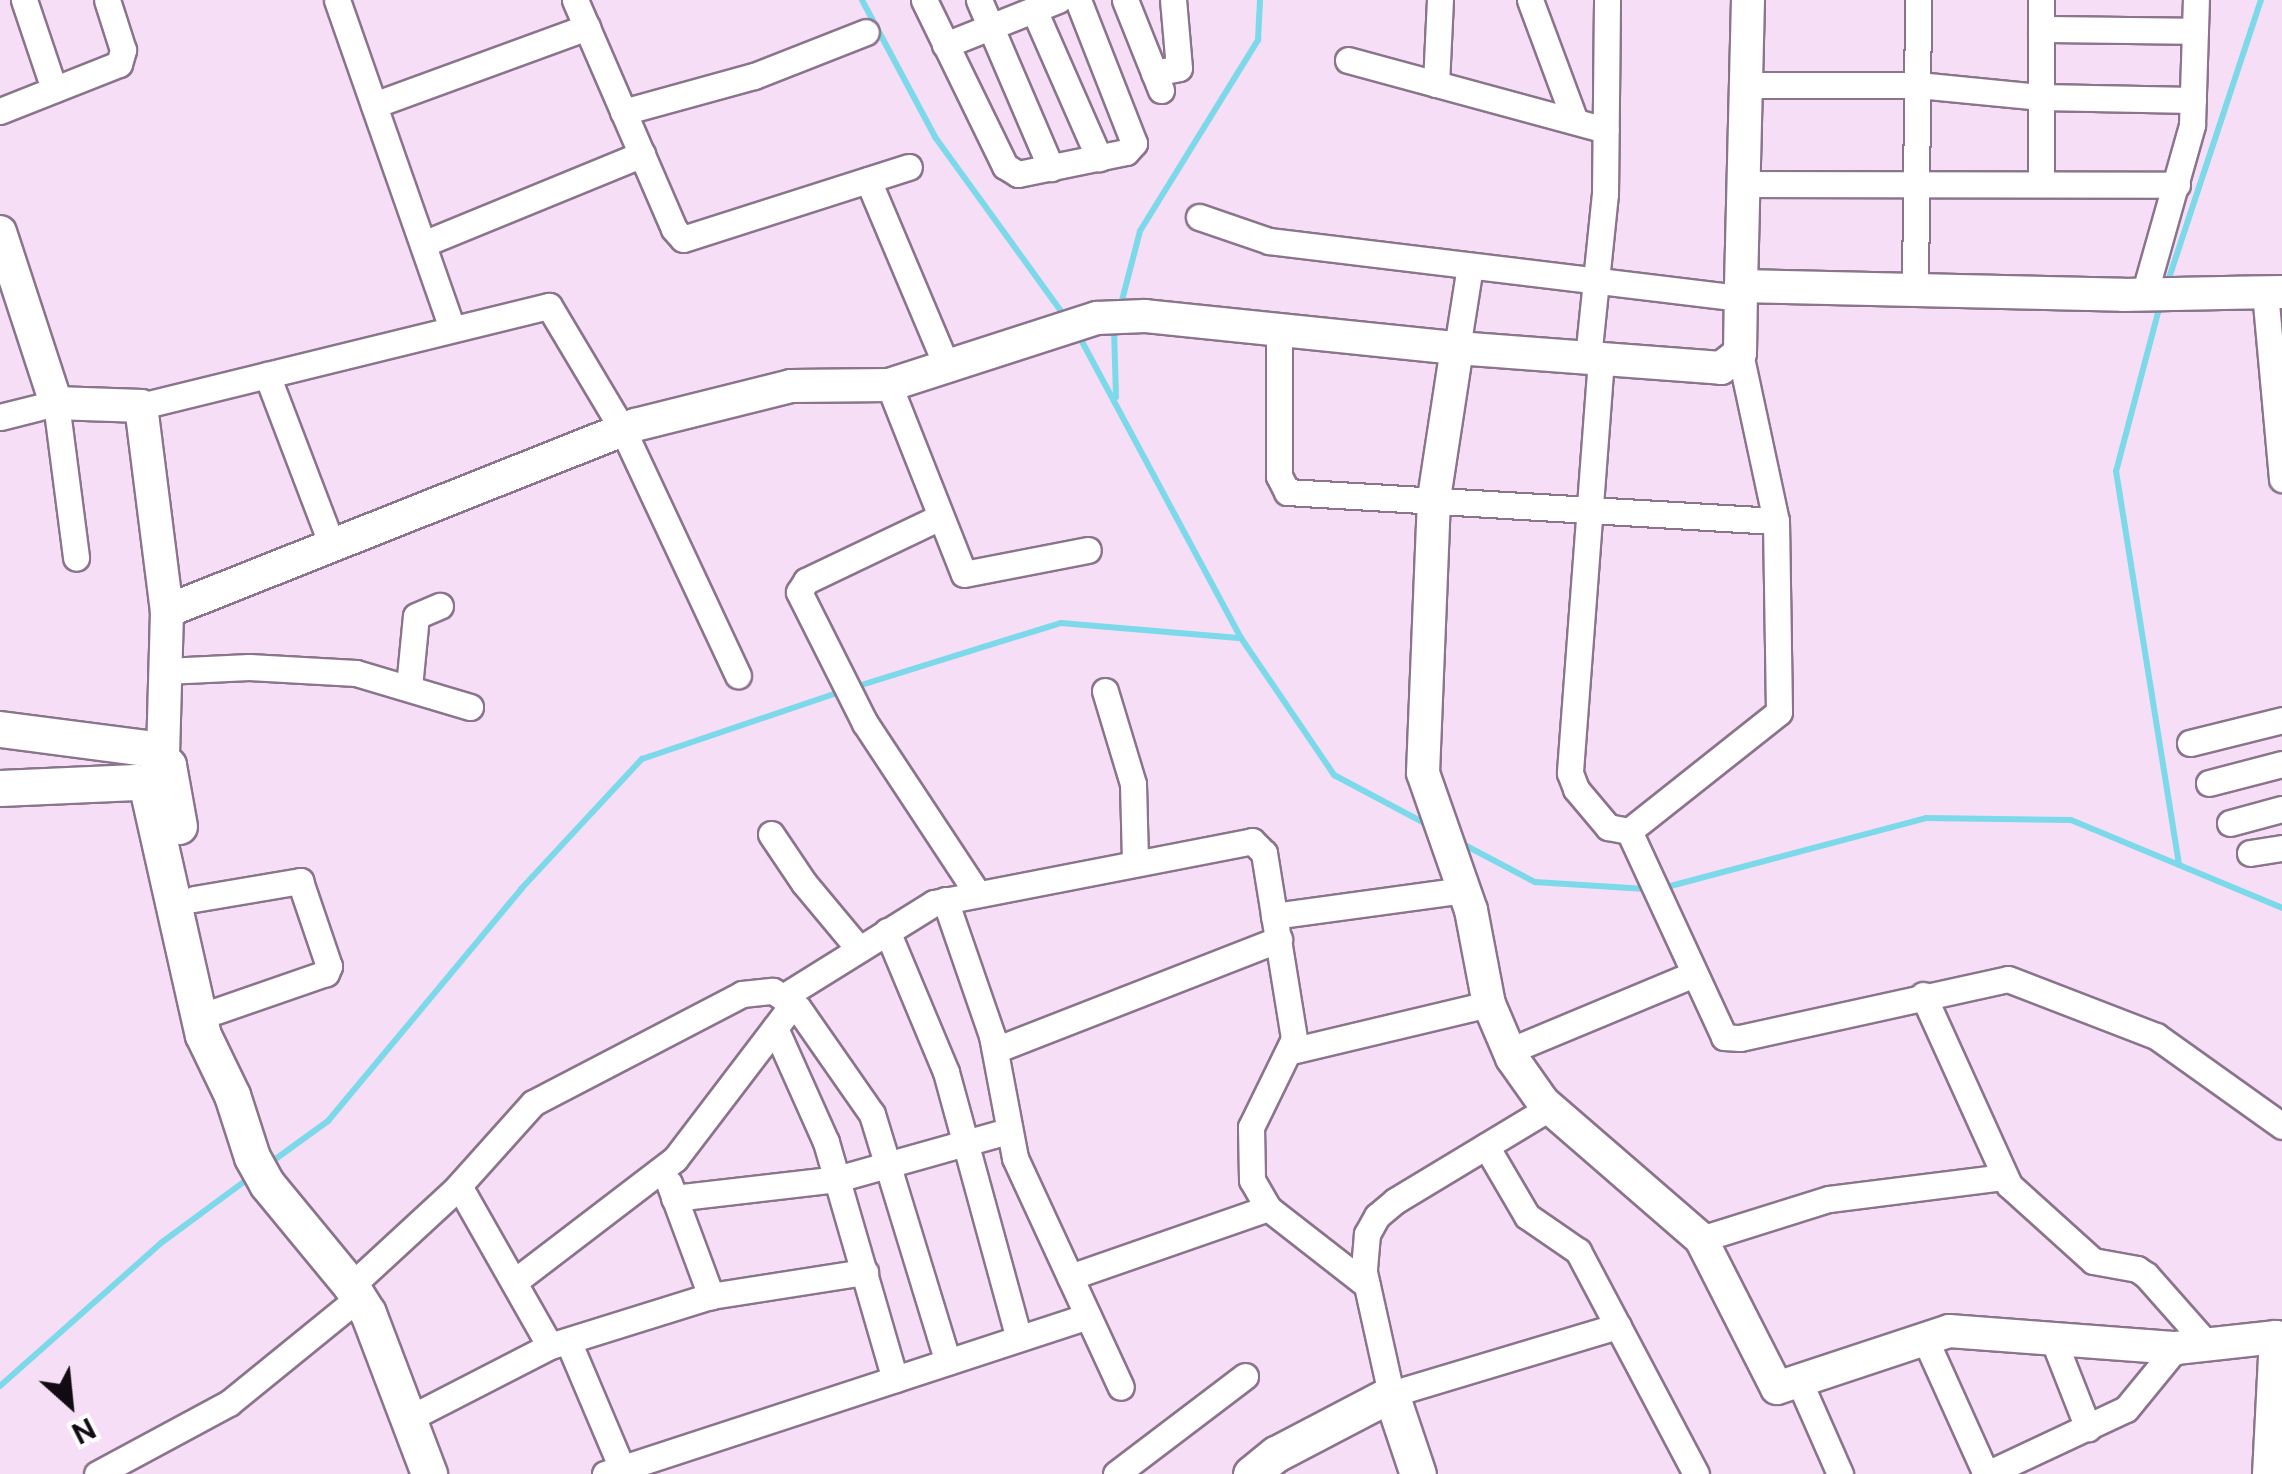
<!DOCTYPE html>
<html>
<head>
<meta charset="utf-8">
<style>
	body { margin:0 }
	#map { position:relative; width:2282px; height:1474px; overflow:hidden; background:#f6def7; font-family:"Public Sans",sans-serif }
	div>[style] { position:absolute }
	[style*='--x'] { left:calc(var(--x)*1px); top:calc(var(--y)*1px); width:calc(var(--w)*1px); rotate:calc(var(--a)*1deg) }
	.stream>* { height:6px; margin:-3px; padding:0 3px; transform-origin:3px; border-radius:3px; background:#7cd9e9 }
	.roads { filter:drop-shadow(2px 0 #8a758c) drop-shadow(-2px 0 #8a758c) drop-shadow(0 2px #8a758c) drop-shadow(0 -2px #8a758c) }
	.minor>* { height:25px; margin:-12.5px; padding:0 12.5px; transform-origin:12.5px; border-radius:12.5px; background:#fff }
	.tertiary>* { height:32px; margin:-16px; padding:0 16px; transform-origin:16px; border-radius:16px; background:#fff }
	.secondary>* { height:35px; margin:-17.5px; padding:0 17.5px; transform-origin:17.5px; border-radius:17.5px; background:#fff }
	span { translate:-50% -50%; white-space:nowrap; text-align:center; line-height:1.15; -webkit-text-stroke:8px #fff; paint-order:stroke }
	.north { position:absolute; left:20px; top:1354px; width:100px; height:100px; -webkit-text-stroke:8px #fff; paint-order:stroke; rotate:153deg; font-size:28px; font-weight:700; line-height:40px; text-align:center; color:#130b13 }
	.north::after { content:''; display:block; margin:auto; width:35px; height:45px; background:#130b13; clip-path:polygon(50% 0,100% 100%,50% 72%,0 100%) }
</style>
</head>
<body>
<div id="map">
	<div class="stream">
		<i style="--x:862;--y:0;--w:155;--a:61.9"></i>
		<i style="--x:935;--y:137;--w:223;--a:54.1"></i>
		<i style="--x:2167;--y:284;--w:299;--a:-71.7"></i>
		<i style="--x:2160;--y:305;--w:172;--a:104.8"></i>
		<i style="--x:2116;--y:471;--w:399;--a:80.9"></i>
		<i style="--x:1120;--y:308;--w:80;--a:-75.4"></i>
		<i style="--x:1140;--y:231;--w:225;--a:-58.3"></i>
		<i style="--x:1258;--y:40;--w:40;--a:-87.1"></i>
		<i style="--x:1114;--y:329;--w:68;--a:88.3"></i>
		<i style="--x:1079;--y:336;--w:343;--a:61.8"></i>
		<i style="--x:1241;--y:638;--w:166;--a:55.8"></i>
		<i style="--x:1334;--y:775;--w:109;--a:28"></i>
		<i style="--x:855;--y:687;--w:216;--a:-17.3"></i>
		<i style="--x:1061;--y:623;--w:181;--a:4.8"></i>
		<i style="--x:1459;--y:842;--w:86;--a:27.8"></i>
		<i style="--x:1535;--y:882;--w:111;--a:3.6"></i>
		<i style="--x:1663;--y:888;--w:272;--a:-14.9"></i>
		<i style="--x:1926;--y:818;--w:145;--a:0.8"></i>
		<i style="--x:2071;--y:820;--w:229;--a:22.6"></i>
		<i style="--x:270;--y:1163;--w:72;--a:-35.9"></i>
		<i style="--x:328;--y:1121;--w:302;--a:-50.2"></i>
		<i style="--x:521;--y:889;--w:178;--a:-47.1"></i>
		<i style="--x:642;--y:759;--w:212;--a:-18.7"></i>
		<i style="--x:0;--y:1386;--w:215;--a:-41.6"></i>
		<i style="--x:161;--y:1243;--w:113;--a:-36.4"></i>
	</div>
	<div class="roads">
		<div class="minor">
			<i style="--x:24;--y:0;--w:94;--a:71.4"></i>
			<i style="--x:337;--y:0;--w:348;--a:70.7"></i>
			<i style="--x:575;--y:0;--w:249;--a:66.6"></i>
			<i style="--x:674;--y:229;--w:13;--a:48"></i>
			<i style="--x:683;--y:239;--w:237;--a:-17.7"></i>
			<i style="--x:924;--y:0;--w:185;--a:64"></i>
			<i style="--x:1005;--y:166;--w:15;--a:32"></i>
			<i style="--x:1018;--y:174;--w:110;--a:-11.5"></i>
			<i style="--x:1126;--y:152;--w:12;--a:-48"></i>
			<i style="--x:1134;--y:143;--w:154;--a:-111.4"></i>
			<i style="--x:979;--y:0;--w:183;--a:66.8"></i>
			<i style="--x:1125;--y:0;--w:97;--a:68.2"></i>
			<i style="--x:1530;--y:0;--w:129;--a:69.6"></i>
			<i style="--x:1034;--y:10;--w:162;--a:66.3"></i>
			<i style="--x:2041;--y:29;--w:154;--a:0.7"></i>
			<i style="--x:945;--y:45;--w:122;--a:-21.7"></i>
			<i style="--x:1348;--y:60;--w:267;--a:15.2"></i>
			<i style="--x:1154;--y:73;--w:25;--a:-11"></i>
			<i style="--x:1179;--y:68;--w:68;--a:-95"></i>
			<i style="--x:1436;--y:84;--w:84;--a:-87.3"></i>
			<i style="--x:1746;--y:85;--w:172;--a:0"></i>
			<i style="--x:1918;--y:85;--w:124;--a:5.6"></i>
			<i style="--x:2041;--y:97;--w:152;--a:1.1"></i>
			<i style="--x:374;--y:105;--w:227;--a:-20.1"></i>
			<i style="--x:0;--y:111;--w:128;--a:-21.6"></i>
			<i style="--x:119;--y:64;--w:15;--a:-74"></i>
			<i style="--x:123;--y:50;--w:52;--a:-107.7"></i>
			<i style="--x:623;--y:112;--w:136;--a:-15.4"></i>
			<i style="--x:754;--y:76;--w:120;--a:-21.4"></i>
			<i style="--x:868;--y:180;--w:205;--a:67.1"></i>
			<i style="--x:1744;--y:184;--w:433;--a:0.1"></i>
			<i style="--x:2041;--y:184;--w:184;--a:-90"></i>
			<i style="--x:1199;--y:217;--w:74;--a:18.9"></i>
			<i style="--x:1269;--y:241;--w:475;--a:6.9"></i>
			<i style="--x:423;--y:244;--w:237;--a:-22.3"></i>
			<i style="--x:1915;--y:291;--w:291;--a:-89.4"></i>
			<i style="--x:2265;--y:292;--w:188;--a:84.8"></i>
			<i style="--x:2144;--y:295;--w:177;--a:-74.2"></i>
			<i style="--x:2192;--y:125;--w:125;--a:-88.2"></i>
			<i style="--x:1279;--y:330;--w:146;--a:90"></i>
			<i style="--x:1279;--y:476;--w:18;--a:63"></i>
			<i style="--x:1287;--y:492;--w:490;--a:3.4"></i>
			<i style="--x:1457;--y:348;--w:83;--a:-81"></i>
			<i style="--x:1588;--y:358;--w:165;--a:-84.1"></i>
			<i style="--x:1605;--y:194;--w:194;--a:-89.4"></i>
			<i style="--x:1601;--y:359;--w:415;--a:94.3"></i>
			<i style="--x:1570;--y:773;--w:17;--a:69"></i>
			<i style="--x:1576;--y:789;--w:50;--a:49.9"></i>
			<i style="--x:1608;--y:827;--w:21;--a:11"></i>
			<i style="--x:1629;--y:831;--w:191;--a:-38.4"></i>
			<i style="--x:1779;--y:712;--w:191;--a:-90.9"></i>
			<i style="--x:1776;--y:521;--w:172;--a:-102.1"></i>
			<i style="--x:267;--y:375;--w:182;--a:69.1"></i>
			<i style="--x:889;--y:385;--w:203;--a:68.4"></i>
			<i style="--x:964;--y:574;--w:126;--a:-11"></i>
			<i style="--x:141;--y:406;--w:420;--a:-13.8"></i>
			<i style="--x:549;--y:306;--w:144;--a:59.2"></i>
			<i style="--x:623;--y:430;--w:271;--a:64.9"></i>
			<i style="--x:0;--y:417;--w:58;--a:-14"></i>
			<i style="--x:56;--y:403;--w:156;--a:82.6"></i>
			<i style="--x:938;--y:518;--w:146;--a:154.5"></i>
			<i style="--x:806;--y:581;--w:13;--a:122"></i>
			<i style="--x:799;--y:592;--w:147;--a:63.3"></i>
			<i style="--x:865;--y:723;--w:204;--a:56.6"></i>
			<i style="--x:165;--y:671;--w:84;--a:-2.7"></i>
			<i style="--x:249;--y:667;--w:107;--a:3.2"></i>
			<i style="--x:356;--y:673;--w:119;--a:16.6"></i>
			<i style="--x:409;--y:687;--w:71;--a:-84.4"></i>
			<i style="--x:416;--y:616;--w:26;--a:-23"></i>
			<i style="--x:1105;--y:691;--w:97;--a:73.2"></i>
			<i style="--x:1133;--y:784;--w:78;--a:88.5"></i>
			<i style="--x:2190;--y:743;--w:95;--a:-14"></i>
			<i style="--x:2209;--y:783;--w:75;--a:-14.6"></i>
			<i style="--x:2230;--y:823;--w:54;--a:-15.1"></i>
			<i style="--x:1629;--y:831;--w:227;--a:65.2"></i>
			<i style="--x:1724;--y:1037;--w:16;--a:4"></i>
			<i style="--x:1740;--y:1038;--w:274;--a:-12.4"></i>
			<i style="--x:2008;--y:979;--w:159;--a:21.1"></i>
			<i style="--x:2156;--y:1036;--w:155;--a:35.5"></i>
			<i style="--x:771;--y:834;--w:59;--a:56"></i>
			<i style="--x:804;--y:883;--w:86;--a:50.2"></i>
			<i style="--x:2250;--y:853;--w:32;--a:-9"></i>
			<i style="--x:194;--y:899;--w:108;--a:-9.6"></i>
			<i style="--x:300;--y:881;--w:90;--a:71.2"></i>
			<i style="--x:329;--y:966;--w:8;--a:113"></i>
			<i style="--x:326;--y:973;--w:116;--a:160.9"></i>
			<i style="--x:945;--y:900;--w:144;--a:70.9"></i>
			<i style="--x:992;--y:1036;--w:124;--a:79.3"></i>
			<i style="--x:1015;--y:1158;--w:252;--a:65.2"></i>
			<i style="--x:1274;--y:916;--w:192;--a:-7.8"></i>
			<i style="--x:887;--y:931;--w:153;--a:67.3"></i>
			<i style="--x:946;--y:1072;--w:276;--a:74.7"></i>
			<i style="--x:786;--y:995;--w:174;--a:-31.9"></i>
			<i style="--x:934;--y:903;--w:324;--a:-11"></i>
			<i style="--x:1252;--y:841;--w:17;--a:45"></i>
			<i style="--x:1264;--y:853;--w:188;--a:80.8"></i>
			<i style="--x:1294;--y:1039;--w:98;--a:116"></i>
			<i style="--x:1251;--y:1127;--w:53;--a:88.9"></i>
			<i style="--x:1252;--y:1180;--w:32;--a:60"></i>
			<i style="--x:1268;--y:1208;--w:125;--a:37.9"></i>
			<i style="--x:1923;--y:995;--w:209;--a:65.6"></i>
			<i style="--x:2009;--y:1185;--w:113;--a:42.1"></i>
			<i style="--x:2093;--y:1261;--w:45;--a:10.3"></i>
			<i style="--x:2137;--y:1269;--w:11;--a:34"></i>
			<i style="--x:2146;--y:1275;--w:94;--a:48.5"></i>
			<i style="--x:775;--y:1028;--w:125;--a:65.9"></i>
			<i style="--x:826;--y:1142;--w:247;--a:73.8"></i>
			<i style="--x:995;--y:1050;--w:305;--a:-21.3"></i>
			<i style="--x:1291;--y:1051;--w:204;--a:-13.4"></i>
			<i style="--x:1509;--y:1051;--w:198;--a:-22.6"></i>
			<i style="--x:1549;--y:1108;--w:180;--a:148.9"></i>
			<i style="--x:1395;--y:1201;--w:23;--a:140"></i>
			<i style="--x:1377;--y:1216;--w:21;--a:119"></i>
			<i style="--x:1367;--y:1234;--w:38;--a:95"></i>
			<i style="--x:1364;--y:1272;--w:125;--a:77.5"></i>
			<i style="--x:1391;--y:1394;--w:237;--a:-16.7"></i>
			<i style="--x:1486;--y:1146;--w:81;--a:59.6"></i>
			<i style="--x:1527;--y:1216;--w:62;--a:34.5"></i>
			<i style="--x:1578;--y:1251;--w:252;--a:62.1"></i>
			<i style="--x:669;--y:1183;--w:121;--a:69.6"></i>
			<i style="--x:459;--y:1186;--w:184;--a:60.4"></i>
			<i style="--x:674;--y:1198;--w:164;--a:-6.6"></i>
			<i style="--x:837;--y:1179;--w:178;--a:-15.7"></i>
			<i style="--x:1701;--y:1239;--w:134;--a:-17.4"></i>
			<i style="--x:1829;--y:1199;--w:175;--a:-7.2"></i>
			<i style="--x:1070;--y:1277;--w:210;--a:-19.2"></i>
			<i style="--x:514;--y:1282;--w:203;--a:-37.4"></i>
			<i style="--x:675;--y:1159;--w:196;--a:-52.7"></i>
			<i style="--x:351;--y:1286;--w:142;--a:-42.7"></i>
			<i style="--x:455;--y:1190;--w:117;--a:-48.1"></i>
			<i style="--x:533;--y:1103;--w:236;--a:-27.5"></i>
			<i style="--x:742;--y:994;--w:31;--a:-6"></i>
			<i style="--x:773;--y:991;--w:30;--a:34"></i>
			<i style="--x:798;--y:1008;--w:129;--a:55.1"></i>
			<i style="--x:872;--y:1114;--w:259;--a:73"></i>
			<i style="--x:1925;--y:1339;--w:148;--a:65.7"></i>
			<i style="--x:2053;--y:1339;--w:96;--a:68.5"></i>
			<i style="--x:568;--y:1341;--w:138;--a:67"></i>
			<i style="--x:1799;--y:1381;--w:102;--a:66.2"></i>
			<i style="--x:408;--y:1419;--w:160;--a:-27.2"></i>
			<i style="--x:550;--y:1346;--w:169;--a:-17.3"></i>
			<i style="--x:711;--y:1296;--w:156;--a:-8.9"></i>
			<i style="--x:97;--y:1474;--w:150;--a:-28.3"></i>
			<i style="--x:229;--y:1403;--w:166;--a:-39.1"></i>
			<i style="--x:605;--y:1474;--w:508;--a:-18.11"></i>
			<i style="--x:1116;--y:1474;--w:162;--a:-37.2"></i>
			<i style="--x:1987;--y:1474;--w:153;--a:-25.1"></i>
			<i style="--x:2126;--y:1409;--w:79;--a:-50.7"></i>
		</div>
		<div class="tertiary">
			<i style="--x:0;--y:232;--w:180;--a:71.9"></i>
			<i style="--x:56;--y:403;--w:85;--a:2"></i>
			<i style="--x:141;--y:406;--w:207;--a:82.8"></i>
			<i style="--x:1741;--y:286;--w:286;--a:-88.6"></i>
			<i style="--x:1457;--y:348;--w:153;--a:98.7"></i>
			<i style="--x:1434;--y:499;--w:274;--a:92.3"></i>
			<i style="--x:1423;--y:773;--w:145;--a:70.7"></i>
			<i style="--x:1471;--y:910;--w:96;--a:79.2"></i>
			<i style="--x:1489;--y:1004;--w:59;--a:66.9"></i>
			<i style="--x:1512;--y:1058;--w:54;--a:54.8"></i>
			<i style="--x:1543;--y:1102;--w:209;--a:40.9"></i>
			<i style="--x:1701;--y:1239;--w:167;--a:63"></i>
			<i style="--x:1777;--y:1388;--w:181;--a:-18.3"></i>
			<i style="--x:1949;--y:1331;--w:228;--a:4.3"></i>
			<i style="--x:2176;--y:1348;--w:101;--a:-6.3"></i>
			<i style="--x:2276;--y:1337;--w:137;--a:92.9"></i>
			<i style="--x:154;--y:776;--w:23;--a:-67"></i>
			<i style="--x:163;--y:755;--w:144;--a:-88.4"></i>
			<i style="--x:167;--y:611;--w:504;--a:-21.67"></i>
			<i style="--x:635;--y:425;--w:161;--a:-14"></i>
			<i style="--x:791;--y:386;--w:98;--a:-0.6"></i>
			<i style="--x:889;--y:385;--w:219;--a:-17.9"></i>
			<i style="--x:1097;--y:318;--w:48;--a:-2.4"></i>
			<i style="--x:1145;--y:316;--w:314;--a:5.9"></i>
			<i style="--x:1457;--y:348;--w:265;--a:4.3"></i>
			<i style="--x:1721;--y:368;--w:24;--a:-38"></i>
			<i style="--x:1740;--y:353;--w:67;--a:-89.1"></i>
			<i style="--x:1741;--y:286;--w:382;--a:1.3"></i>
			<i style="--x:2123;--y:295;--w:159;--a:-1.1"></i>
		</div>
		<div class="secondary">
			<i style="--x:0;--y:729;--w:154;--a:7.4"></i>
			<i style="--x:153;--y:749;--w:22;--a:47"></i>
			<i style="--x:168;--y:765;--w:62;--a:79.8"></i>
			<i style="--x:0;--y:788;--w:136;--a:-2.5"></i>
			<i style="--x:136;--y:782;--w:12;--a:24"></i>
			<i style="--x:147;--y:787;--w:254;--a:77.3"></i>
			<i style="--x:203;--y:1035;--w:67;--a:64.2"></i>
			<i style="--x:232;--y:1095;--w:65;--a:72.1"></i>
			<i style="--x:252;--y:1157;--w:31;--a:61"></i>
			<i style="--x:267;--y:1184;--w:132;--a:50.5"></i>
			<i style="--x:351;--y:1286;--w:32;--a:58"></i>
			<i style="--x:368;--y:1313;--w:172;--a:69.2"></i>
			<i style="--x:1251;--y:1474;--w:32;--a:-39"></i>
			<i style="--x:1276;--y:1454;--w:130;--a:-27.6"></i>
			<i style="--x:1391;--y:1394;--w:84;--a:71.4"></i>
		</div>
	</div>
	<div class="north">N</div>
</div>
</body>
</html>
